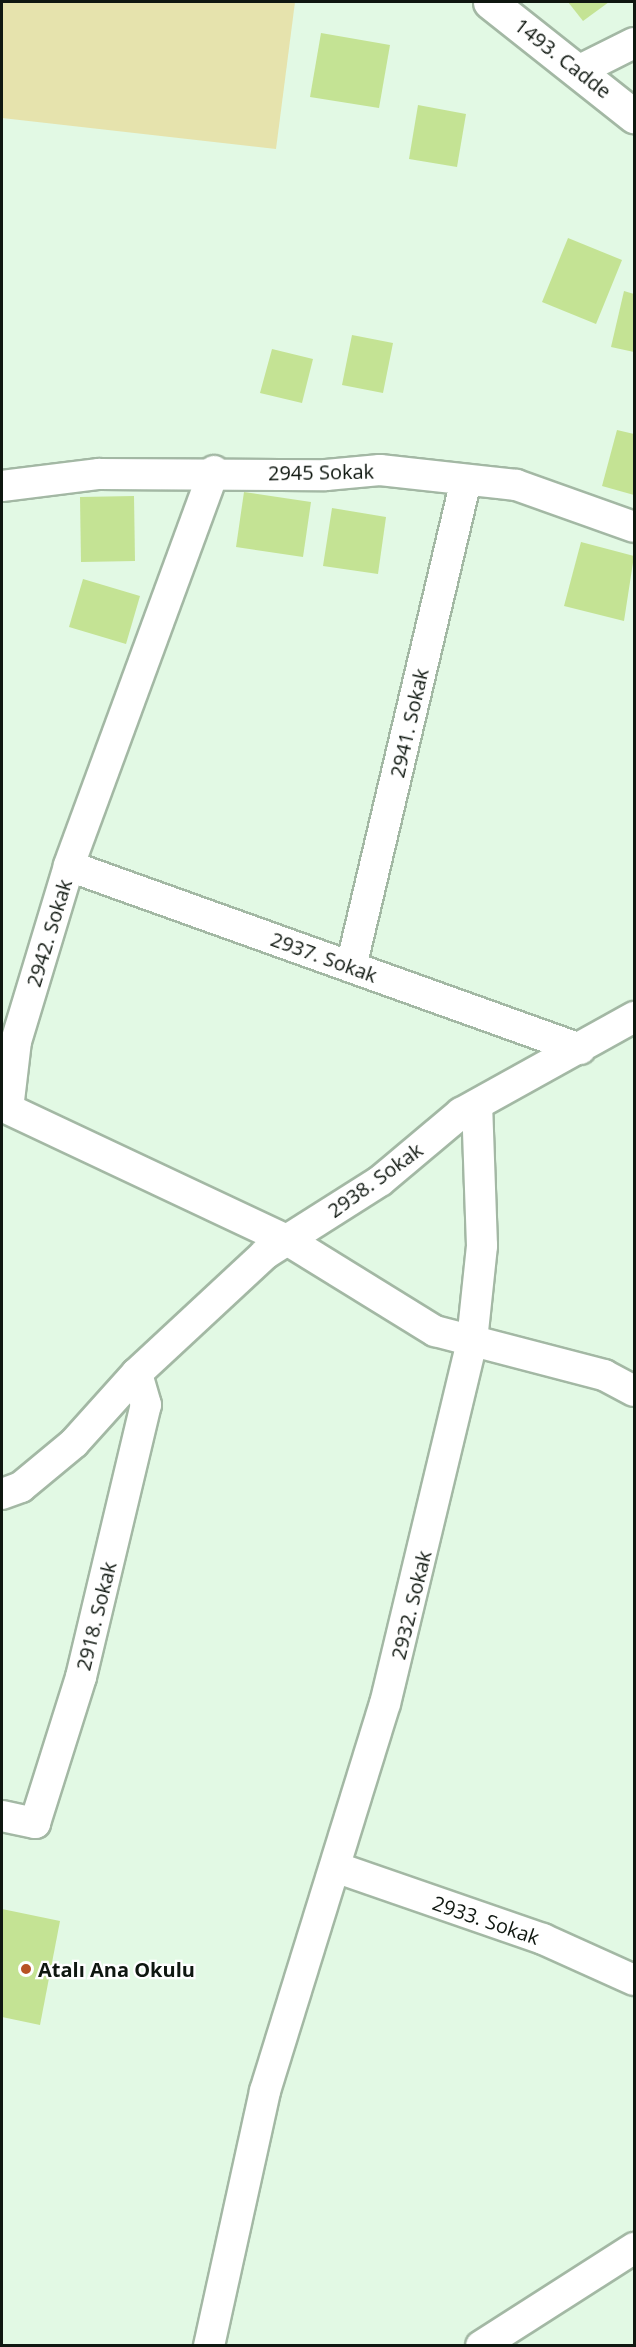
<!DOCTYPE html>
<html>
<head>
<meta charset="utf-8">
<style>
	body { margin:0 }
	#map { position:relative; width:636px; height:2347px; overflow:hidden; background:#e2f9e4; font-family:"Open Sans",sans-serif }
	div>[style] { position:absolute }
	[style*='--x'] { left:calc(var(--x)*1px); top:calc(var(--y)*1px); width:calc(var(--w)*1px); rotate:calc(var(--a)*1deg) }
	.green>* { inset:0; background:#e6e3ad }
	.building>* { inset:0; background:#c4e394 }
	.roads { filter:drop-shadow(2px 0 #a3b8a4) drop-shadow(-2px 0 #a3b8a4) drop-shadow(0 2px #a3b8a4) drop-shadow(0 -2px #a3b8a4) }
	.minor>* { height:30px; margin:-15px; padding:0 15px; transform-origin:15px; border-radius:15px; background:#fff }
	.tertiary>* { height:33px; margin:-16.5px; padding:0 16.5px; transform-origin:16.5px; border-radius:16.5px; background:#fff }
	.dots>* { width:16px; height:16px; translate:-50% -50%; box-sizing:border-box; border:3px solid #fff; border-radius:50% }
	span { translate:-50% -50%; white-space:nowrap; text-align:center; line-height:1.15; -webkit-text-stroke:4.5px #fff; paint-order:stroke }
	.street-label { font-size:20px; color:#0f1710 }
	.poi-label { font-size:20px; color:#0f1710; font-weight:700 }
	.left { translate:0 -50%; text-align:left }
	.frame { position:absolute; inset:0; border:3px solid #0f1710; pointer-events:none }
</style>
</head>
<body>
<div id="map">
	<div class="green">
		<i style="clip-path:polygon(2px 2px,295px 2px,276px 149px,2px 118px)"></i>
	</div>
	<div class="building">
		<i style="clip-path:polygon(568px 2px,609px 2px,583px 21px)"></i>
		<i style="clip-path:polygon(321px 33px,390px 45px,379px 108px,310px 97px)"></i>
		<i style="clip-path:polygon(418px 105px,466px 114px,457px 167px,409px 159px)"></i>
		<i style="clip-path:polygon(568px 238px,622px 260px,596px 324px,542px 302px)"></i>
		<i style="clip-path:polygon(624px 291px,634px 294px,634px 352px,611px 347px)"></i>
		<i style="clip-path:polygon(352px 335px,393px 343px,383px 393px,342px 385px)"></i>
		<i style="clip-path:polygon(272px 349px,313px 359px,302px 403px,260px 393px)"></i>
		<i style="clip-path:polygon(617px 430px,634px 434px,634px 495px,602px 486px)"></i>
		<i style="clip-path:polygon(244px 492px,311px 502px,303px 557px,236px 547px)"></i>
		<i style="clip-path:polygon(134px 496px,135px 561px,81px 562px,80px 497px)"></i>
		<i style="clip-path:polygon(332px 508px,386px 517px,378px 574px,323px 566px)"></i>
		<i style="clip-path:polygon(581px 542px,634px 556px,624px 621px,564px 606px)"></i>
		<i style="clip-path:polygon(83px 579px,140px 596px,126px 644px,69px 627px)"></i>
		<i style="clip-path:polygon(2px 1909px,60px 1921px,40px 2025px,2px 2017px)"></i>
	</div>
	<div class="roads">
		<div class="minor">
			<i style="--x:580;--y:70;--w:60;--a:-26.6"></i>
			<i style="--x:214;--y:471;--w:421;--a:110.2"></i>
			<i style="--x:69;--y:866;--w:183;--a:106.8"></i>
			<i style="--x:16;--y:1041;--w:68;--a:96.7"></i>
			<i style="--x:8;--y:1109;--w:310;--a:25.2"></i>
			<i style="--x:289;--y:1241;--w:172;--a:31.7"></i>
			<i style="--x:435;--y:1331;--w:175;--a:14.6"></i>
			<i style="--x:604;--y:1375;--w:34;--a:28"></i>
			<i style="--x:2;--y:486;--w:98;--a:-7.1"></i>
			<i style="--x:99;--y:474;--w:227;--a:0.3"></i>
			<i style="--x:326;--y:475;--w:54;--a:-5.3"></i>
			<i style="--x:380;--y:470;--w:137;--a:6.3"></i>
			<i style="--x:516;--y:485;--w:125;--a:19.6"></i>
			<i style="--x:69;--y:866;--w:543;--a:19.7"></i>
			<i style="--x:351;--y:967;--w:500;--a:-76.71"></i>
			<i style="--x:2;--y:1494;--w:20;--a:-20"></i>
			<i style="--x:21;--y:1487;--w:69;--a:-39.7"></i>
			<i style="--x:74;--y:1443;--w:94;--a:-48"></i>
			<i style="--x:137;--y:1373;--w:175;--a:-42.9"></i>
			<i style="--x:265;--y:1254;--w:136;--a:-32.4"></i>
			<i style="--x:380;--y:1181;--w:106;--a:-40"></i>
			<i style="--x:461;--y:1113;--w:198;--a:-29"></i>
			<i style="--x:2;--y:1816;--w:34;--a:12"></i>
			<i style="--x:35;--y:1823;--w:153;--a:-72.5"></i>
			<i style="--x:81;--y:1677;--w:280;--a:-76.6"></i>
			<i style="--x:146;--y:1405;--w:33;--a:-106"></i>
			<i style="--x:335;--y:1867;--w:220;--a:19.1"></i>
			<i style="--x:543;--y:1939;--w:100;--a:24.3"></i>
			<i style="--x:209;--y:2346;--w:261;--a:-77.6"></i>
			<i style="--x:265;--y:2091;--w:405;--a:-72.8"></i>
			<i style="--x:385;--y:1704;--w:373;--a:-76.5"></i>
			<i style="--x:472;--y:1341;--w:96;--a:-84"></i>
			<i style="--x:482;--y:1246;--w:141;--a:-92"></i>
			<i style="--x:481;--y:2346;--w:182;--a:-32.6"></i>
		</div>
		<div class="tertiary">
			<i style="--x:490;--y:2;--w:184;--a:38.4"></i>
		</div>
	</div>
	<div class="dots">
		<i style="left:26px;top:1969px;background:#b75224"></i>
	</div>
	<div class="street-label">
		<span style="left:563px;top:58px;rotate:38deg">1493. Cadde</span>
		<span style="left:321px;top:472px;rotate:-1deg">2945 Sokak</span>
		<span style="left:409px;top:723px;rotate:-77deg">2941. Sokak</span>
		<span style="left:49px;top:933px;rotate:-73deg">2942. Sokak</span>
		<span style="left:324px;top:957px;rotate:20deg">2937. Sokak</span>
		<span style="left:375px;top:1180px;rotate:-36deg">2938. Sokak</span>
		<span style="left:411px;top:1605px;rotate:-76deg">2932. Sokak</span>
		<span style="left:96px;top:1616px;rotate:-76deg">2918. Sokak</span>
		<span style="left:486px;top:1920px;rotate:19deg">2933. Sokak</span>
	</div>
	<div class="poi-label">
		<span class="left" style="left:38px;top:1969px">Atalı Ana Okulu</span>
	</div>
	<div class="frame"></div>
</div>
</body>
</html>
